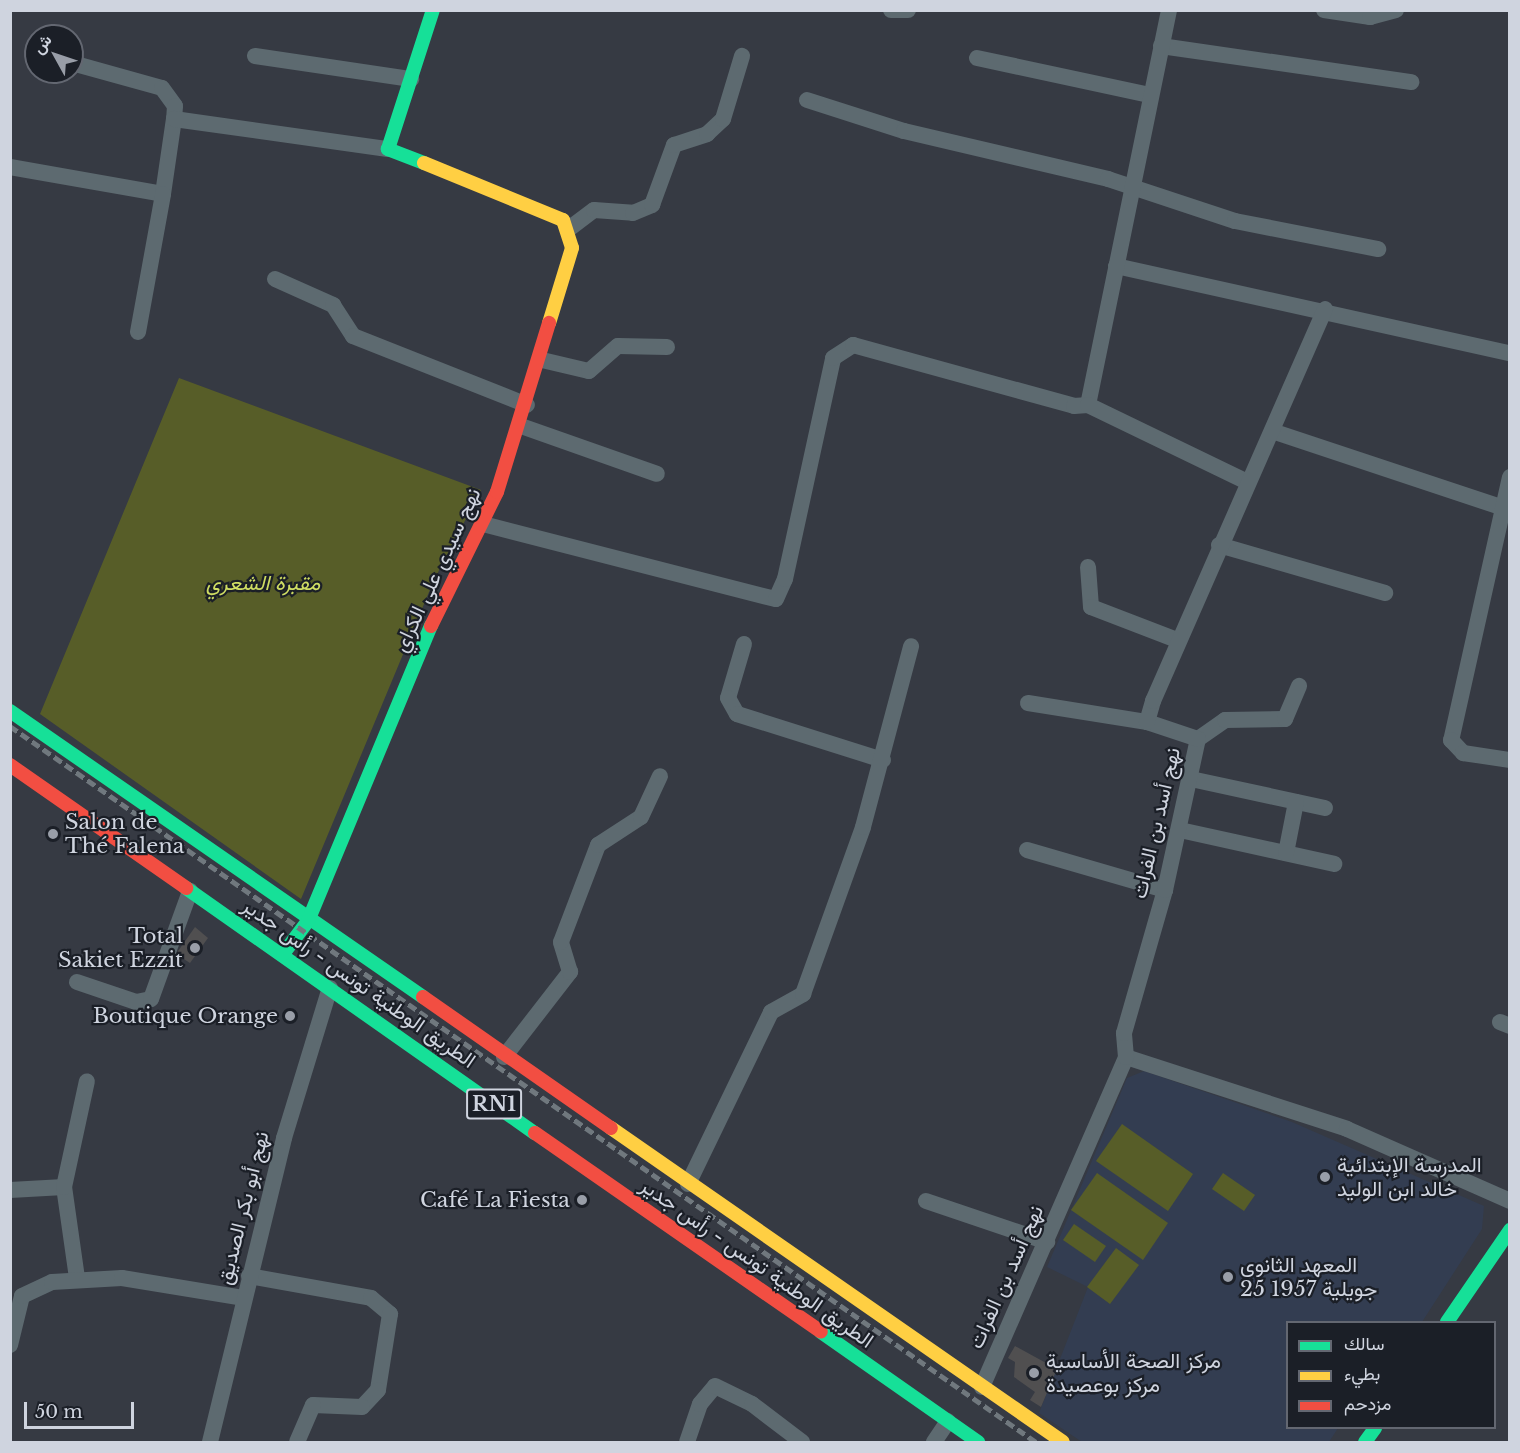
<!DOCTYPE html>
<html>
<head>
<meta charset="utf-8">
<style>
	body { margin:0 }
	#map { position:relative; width:1520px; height:1453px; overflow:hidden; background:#363a43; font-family:"Libre Baskerville",Vazirmatn,serif }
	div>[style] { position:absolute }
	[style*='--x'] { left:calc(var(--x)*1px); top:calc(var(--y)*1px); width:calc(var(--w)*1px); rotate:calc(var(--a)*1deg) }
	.built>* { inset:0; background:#333d51 }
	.green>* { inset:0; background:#575d28 }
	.building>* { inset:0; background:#504f50 }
	.street>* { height:16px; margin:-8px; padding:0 8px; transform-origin:8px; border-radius:8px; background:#5d6a70 }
	.fast>* { height:14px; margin:-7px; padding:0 7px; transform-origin:7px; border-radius:7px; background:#16e098 }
	.slow>* { height:14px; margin:-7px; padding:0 7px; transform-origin:7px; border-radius:7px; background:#ffcf43 }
	.jam>* { height:14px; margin:-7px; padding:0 7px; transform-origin:7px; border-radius:7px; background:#f24e42 }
	.rail>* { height:4.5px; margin-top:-2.25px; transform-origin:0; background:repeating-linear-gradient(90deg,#70787e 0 9px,transparent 0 13.5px) }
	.dots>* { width:16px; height:16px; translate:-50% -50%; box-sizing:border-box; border:3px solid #1b1f27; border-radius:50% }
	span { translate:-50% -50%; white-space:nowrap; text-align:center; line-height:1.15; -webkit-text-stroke:4.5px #1b1f27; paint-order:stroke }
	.shield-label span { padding:2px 4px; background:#1b1f27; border:2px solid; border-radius:4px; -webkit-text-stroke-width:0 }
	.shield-label { font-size:20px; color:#cfd4df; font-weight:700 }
	.street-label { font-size:21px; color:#cfd4df }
	.park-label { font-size:21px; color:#cfdd63; font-style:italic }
	.poi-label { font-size:21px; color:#cfd4df }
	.left { translate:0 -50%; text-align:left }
	.right { translate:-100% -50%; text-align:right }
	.frame { position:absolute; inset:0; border:12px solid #cfd4df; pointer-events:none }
	.legend { position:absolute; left:1286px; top:1321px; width:210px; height:108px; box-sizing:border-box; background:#1b1f27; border:2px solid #636771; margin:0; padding:8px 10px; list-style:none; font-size:18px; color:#cfd4df }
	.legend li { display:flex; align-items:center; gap:12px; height:30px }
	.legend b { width:30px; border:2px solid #636771 }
	.north { position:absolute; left:24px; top:24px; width:60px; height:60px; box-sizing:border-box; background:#1b1f27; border:2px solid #636771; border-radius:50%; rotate:310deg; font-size:16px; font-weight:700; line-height:24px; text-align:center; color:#cfd4df }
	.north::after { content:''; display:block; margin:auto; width:21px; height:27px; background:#999ea8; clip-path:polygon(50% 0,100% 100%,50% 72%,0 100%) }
	.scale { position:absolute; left:24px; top:1402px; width:110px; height:27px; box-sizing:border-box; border:3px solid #cfd4df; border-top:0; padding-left:8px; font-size:18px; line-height:21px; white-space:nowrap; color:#cfd4df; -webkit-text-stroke:4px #1b1f27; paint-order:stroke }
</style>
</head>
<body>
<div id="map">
	<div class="built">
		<i style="clip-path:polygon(1144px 1071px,1292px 1122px,1484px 1206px,1482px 1229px,1422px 1322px,1288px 1322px,1288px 1428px,1338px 1428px,1329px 1442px,1082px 1442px,1039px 1413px,1088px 1287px,1047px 1267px,1127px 1078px)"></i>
	</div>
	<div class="green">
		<i style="clip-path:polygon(179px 378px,481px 490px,434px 580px,301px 899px,40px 714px)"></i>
		<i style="clip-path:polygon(1122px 1124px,1193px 1174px,1168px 1211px,1096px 1161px)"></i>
		<i style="clip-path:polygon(1097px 1173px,1168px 1223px,1143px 1260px,1071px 1210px)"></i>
		<i style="clip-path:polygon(1223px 1173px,1255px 1195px,1244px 1211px,1212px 1189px)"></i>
		<i style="clip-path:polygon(1074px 1224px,1106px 1246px,1095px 1262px,1063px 1240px)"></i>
		<i style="clip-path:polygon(1116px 1248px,1139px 1265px,1110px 1304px,1087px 1287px)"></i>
	</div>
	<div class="building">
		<i style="clip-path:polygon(195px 927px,208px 938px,190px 963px,176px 954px)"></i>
		<i style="clip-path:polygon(1015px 1346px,1057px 1369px,1041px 1407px,1030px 1400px,1035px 1392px,1014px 1377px,1015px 1362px,1008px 1358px)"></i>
	</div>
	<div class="street">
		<i style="--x:891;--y:10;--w:17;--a:0"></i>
		<i style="--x:1324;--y:10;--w:47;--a:8.7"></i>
		<i style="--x:1370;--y:17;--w:27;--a:-15"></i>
		<i style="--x:1161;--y:46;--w:253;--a:8.2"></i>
		<i style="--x:255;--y:56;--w:158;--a:8.4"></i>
		<i style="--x:977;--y:58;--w:177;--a:12.1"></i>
		<i style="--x:72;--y:63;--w:93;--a:15.5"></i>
		<i style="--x:162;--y:88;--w:22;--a:54"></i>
		<i style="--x:175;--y:106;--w:13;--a:94"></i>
		<i style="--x:807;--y:100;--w:102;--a:17.7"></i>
		<i style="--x:904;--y:131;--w:210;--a:13.2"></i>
		<i style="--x:1108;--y:179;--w:134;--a:18.3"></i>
		<i style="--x:1235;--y:221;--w:146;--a:11.1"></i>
		<i style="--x:10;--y:167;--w:155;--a:10"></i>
		<i style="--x:163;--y:194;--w:76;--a:-81.7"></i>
		<i style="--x:174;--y:119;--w:216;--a:8"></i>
		<i style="--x:570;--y:228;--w:30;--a:-37"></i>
		<i style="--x:594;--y:210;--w:39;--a:4"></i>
		<i style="--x:633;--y:213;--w:21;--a:-23"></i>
		<i style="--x:652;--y:205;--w:64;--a:-69.9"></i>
		<i style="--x:674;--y:145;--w:35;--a:-18"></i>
		<i style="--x:707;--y:134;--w:22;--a:-43"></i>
		<i style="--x:723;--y:119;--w:66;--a:-73.2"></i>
		<i style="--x:1116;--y:266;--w:403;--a:12.5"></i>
		<i style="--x:275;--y:279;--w:64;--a:24.1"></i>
		<i style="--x:333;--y:305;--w:37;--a:57"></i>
		<i style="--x:353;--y:336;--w:187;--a:21.6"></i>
		<i style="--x:138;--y:332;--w:140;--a:-79.7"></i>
		<i style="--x:542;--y:360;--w:48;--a:13.2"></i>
		<i style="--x:589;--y:371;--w:38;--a:-41"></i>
		<i style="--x:618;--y:346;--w:49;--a:1.2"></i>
		<i style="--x:1088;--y:405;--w:403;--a:-78.4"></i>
		<i style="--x:521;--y:426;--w:144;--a:19.4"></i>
		<i style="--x:1272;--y:431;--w:243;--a:18.4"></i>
		<i style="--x:1510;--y:477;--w:270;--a:102.6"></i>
		<i style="--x:1451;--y:740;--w:18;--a:47"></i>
		<i style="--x:1463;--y:753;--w:48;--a:8.5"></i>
		<i style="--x:483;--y:524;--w:302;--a:14.4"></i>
		<i style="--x:776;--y:599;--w:22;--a:-66"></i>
		<i style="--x:785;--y:579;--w:226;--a:-77.7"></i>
		<i style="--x:833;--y:358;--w:24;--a:-33"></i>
		<i style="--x:853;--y:345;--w:229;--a:15.4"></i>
		<i style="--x:1074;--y:406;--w:14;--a:-4"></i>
		<i style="--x:1088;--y:405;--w:177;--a:25.8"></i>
		<i style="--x:1219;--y:545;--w:173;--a:16.1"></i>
		<i style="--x:1088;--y:567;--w:40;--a:85.7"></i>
		<i style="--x:1091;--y:607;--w:92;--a:21"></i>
		<i style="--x:744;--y:644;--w:56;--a:106.5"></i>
		<i style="--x:728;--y:698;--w:18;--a:61"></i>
		<i style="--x:737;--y:714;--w:153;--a:17.5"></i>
		<i style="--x:1028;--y:703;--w:121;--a:9.1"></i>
		<i style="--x:1198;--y:739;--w:33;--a:-35"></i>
		<i style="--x:1225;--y:720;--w:60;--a:-1"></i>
		<i style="--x:1285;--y:719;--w:36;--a:-67"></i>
		<i style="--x:1191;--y:779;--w:137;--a:12.2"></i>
		<i style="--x:1180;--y:830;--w:158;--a:12.4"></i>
		<i style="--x:1027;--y:850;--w:144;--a:16.2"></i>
		<i style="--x:1286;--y:853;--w:52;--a:-78.9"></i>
		<i style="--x:77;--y:982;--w:62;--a:18.7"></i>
		<i style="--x:136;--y:1002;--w:15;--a:-11"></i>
		<i style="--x:151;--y:999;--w:115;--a:-70.1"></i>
		<i style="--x:1500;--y:1022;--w:11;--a:22"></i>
		<i style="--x:504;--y:1057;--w:108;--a:-52.2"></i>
		<i style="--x:570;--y:972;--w:31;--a:-107"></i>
		<i style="--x:561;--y:942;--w:104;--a:-69.1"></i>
		<i style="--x:598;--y:845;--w:51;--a:-33.1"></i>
		<i style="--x:641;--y:817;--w:45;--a:-65.1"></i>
		<i style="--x:1126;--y:1057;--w:232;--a:18"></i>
		<i style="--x:1347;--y:1129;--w:178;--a:23.8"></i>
		<i style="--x:688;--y:1184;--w:191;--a:-64.2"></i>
		<i style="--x:771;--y:1012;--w:37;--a:-29"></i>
		<i style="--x:803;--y:994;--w:177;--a:-70.2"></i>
		<i style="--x:863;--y:827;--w:187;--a:-75.1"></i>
		<i style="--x:10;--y:1190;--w:54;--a:-3.2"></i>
		<i style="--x:926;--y:1201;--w:128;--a:18.7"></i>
		<i style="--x:249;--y:1276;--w:124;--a:10.2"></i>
		<i style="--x:371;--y:1298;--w:25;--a:40"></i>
		<i style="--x:390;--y:1314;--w:77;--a:99"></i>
		<i style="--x:378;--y:1390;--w:23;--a:133"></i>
		<i style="--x:362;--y:1407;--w:49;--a:-177.7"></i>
		<i style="--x:313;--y:1405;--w:40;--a:113.4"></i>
		<i style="--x:77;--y:1278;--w:92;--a:-98.1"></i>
		<i style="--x:64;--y:1187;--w:108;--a:-77.8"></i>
		<i style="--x:10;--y:1345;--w:50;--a:-76.2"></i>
		<i style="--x:22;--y:1296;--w:33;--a:-25"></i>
		<i style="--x:52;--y:1282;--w:70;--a:-3.3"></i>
		<i style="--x:122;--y:1278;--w:124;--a:9.3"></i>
		<i style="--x:982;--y:1387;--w:360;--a:-66.4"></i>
		<i style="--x:1126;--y:1057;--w:24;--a:-95"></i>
		<i style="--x:1124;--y:1033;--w:149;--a:-74"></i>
		<i style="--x:1165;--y:890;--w:155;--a:-77.7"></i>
		<i style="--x:1198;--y:739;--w:54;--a:-161.6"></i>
		<i style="--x:1147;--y:722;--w:22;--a:-74"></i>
		<i style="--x:1153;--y:701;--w:428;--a:-66.3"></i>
		<i style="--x:210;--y:1442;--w:313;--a:-76.3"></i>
		<i style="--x:284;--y:1138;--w:157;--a:-73"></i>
		<i style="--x:687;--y:1442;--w:40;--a:-71.1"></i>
		<i style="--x:700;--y:1404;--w:23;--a:-50"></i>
		<i style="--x:715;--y:1386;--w:41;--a:25.9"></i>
		<i style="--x:752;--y:1404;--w:63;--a:37.2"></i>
		<i style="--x:934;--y:1442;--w:25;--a:-56"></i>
	</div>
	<div class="fast">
		<i style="--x:424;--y:163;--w:39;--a:-159"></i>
		<i style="--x:388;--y:149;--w:146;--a:-72.1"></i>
		<i style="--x:10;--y:711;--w:502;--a:34.7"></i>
		<i style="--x:186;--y:888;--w:426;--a:35.1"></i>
		<i style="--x:283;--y:954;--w:41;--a:-52.9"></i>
		<i style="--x:308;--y:921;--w:320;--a:-67.4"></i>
		<i style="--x:1447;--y:1322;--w:112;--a:-55.6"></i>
		<i style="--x:821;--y:1332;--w:192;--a:35"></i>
		<i style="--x:1365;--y:1442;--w:17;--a:-54"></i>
	</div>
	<div class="slow">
		<i style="--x:424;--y:163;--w:150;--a:22.3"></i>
		<i style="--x:563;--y:220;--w:29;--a:72"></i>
		<i style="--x:572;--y:248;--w:78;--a:107"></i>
		<i style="--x:611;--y:1128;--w:550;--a:34.79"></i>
	</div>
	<div class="jam">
		<i style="--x:431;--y:626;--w:149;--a:-63.8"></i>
		<i style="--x:497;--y:492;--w:177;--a:-72.9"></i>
		<i style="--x:10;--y:765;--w:215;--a:34.9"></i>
		<i style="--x:423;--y:997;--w:229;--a:34.9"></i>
		<i style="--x:535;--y:1133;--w:348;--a:34.8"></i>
	</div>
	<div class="rail">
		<i style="--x:10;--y:726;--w:1251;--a:34.91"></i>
	</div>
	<div class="dots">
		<i style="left:53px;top:834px;background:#999ea8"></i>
		<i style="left:195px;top:948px;background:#999ea8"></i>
		<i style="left:290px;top:1016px;background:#999ea8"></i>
		<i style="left:1325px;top:1177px;background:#999ea8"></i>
		<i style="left:582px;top:1200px;background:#999ea8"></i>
		<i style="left:1228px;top:1277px;background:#999ea8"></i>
		<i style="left:1034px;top:1373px;background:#999ea8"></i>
	</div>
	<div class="shield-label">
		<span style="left:494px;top:1104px">RN1</span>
	</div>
	<div class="street-label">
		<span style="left:437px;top:570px;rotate:-65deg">نهج سيدي علي الكراي</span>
		<span style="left:1156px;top:823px;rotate:-77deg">نهج أسد بن الفرات</span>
		<span style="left:359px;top:983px;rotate:35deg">الطريق الوطنية تونس - رأس جدير</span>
		<span style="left:243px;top:1208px;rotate:-76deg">نهج أبو بكر الصديق</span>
		<span style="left:757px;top:1263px;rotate:35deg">الطريق الوطنية تونس - رأس جدير</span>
		<span style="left:1006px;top:1277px;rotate:-66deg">نهج أسد بن الفرات</span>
	</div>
	<div class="park-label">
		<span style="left:263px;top:583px">مقبرة الشعري</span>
	</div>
	<div class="poi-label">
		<span class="left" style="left:65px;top:834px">Salon de<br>Thé Falena</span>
		<span class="right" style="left:183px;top:948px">Total<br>Sakiet Ezzit</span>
		<span class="right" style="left:278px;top:1016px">Boutique Orange</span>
		<span class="left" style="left:1337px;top:1177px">المدرسة الإبتدائية<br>خالد ابن الوليد</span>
		<span class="right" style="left:570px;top:1200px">Café La Fiesta</span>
		<span class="left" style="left:1240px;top:1277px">المعهد الثانوي<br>25 جويلية 1957</span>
		<span class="left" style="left:1046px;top:1373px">مركز الصحة الأساسية<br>مركز بوعصيدة</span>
	</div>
	<div class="frame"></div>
	<ul class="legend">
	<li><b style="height:8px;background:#16e098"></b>سالك</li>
	<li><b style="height:8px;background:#ffcf43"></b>بطيء</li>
	<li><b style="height:8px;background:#f24e42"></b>مزدحم</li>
	</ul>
	<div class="north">ش</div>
	<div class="scale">50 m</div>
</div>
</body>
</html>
